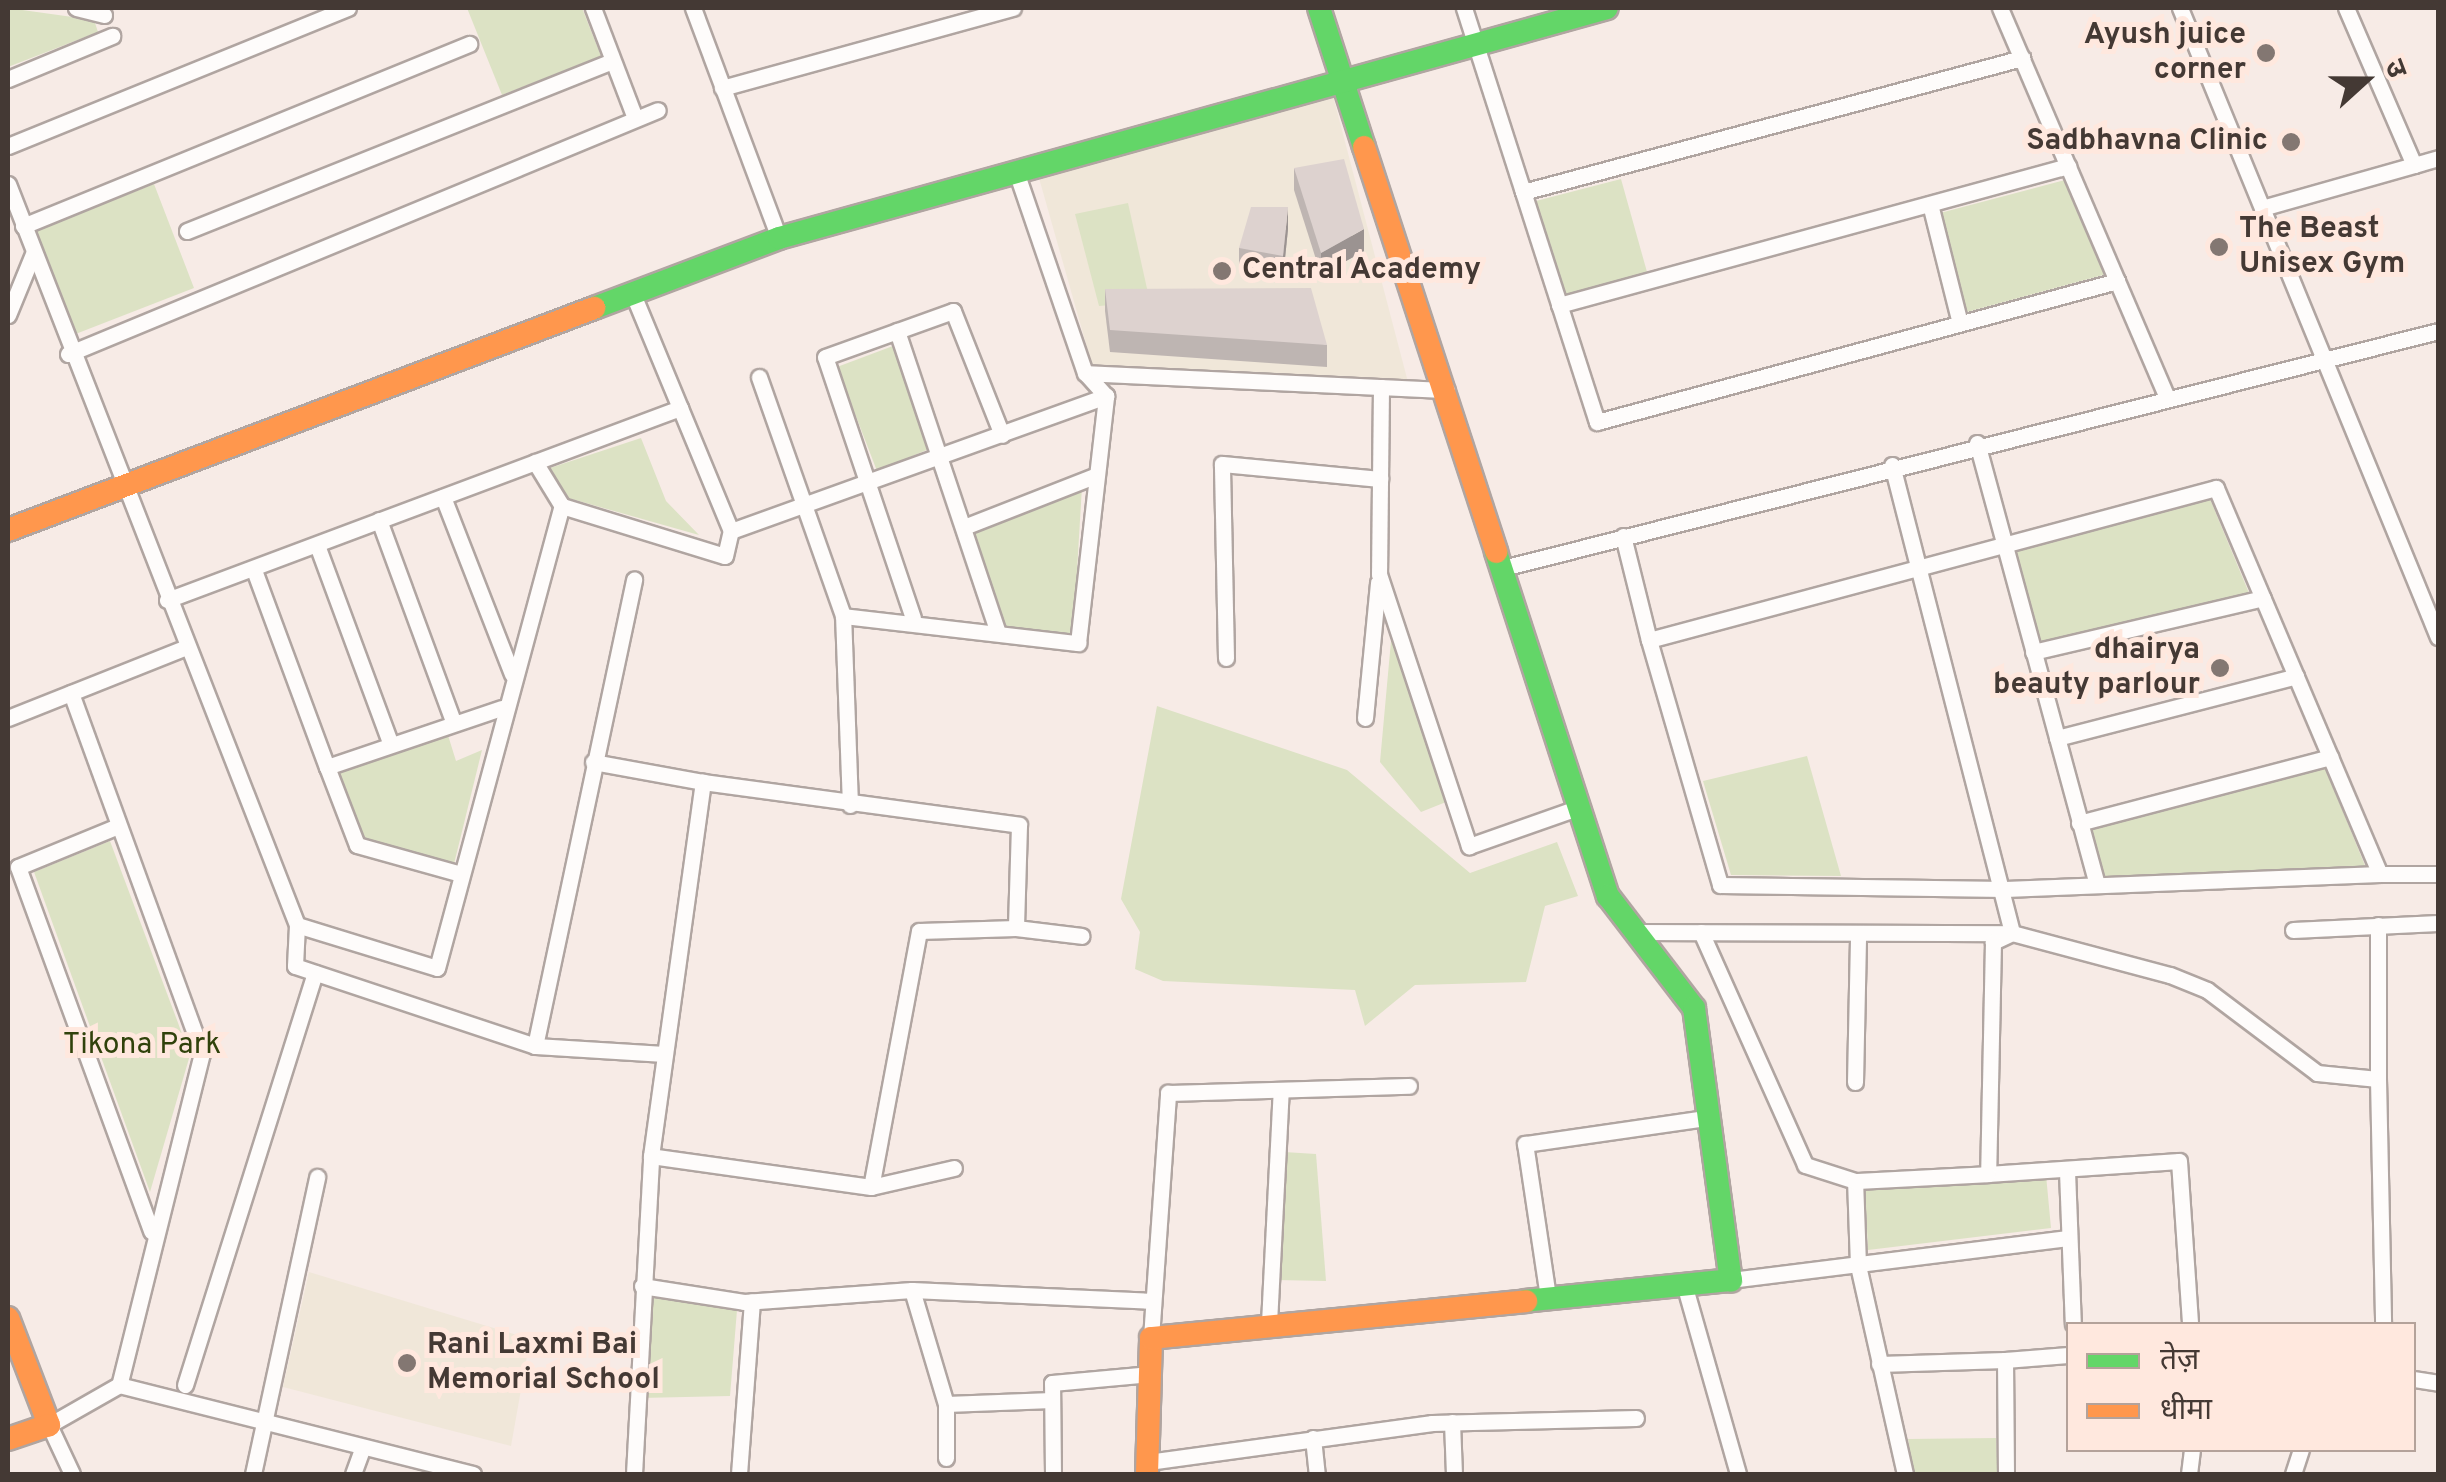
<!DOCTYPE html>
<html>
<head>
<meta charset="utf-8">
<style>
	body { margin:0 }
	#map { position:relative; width:2446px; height:1482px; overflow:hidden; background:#f7ebe6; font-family:Overpass,"Noto Sans Devanagari",sans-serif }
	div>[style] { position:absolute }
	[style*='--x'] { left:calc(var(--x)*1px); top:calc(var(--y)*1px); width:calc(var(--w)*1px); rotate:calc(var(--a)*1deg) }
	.education>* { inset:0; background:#f0e7d9 }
	.green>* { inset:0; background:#dce2c4 }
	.roads { filter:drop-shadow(2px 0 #b0a5a1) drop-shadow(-2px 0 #b0a5a1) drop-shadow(0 2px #b0a5a1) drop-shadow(0 -2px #b0a5a1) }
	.street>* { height:15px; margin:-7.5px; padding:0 7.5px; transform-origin:7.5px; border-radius:7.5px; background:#fefcfb }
	.fast>* { height:22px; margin:-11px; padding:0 11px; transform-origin:11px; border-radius:11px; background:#63d668 }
	.slow>* { height:22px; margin:-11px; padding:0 11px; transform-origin:11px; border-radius:11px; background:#ff974d }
	.wall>* { inset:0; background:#beb5b2 }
	.shaded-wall>* { inset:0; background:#9b9391 }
	.building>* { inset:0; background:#ddd2cf }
	.dots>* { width:28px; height:28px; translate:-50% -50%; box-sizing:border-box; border:5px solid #ffe8de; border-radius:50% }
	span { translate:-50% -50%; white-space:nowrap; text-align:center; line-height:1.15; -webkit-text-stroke:10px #ffe8de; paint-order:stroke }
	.poi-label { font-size:30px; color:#443934; font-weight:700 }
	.right { translate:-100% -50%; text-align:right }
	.left { translate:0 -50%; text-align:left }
	.park-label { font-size:30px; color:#30420b }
	.frame { position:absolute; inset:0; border:10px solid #443934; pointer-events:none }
	.legend { position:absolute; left:2066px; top:1322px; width:350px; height:130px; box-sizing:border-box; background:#ffe8de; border:2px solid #b4a29a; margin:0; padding:12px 18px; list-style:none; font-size:30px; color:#443934 }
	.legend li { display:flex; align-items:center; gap:20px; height:50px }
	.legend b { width:50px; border:2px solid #b4a29a }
	.north { position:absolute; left:2316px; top:30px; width:100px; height:100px; -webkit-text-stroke:8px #ffe8de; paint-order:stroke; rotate:69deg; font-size:28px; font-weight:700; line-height:40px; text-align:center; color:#443934 }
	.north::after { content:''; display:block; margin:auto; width:35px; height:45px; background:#443934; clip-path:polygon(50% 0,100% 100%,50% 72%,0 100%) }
</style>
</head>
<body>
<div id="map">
	<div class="education">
		<i style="clip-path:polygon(1333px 96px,1409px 386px,1092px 365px,1039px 178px)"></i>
		<i style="clip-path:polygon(309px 1272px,530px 1339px,511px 1446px,283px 1387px)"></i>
	</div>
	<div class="green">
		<i style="clip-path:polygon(8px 8px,94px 20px,98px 32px,8px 67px)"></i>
		<i style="clip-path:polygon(467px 8px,582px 8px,601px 56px,502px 95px)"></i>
		<i style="clip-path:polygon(1621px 179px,1647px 272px,1564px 296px,1536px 201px)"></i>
		<i style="clip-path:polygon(2065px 180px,2107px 274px,1967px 312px,1940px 213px)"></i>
		<i style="clip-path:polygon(154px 184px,194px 288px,73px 335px,33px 232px)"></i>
		<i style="clip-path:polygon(1128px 203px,1150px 302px,1099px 306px,1075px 214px)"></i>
		<i style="clip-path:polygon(893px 346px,929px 449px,877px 471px,837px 367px)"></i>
		<i style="clip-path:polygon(641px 438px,666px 501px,699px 535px,568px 498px,547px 469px)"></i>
		<i style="clip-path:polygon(1082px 487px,1073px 637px,1003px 626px,973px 528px)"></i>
		<i style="clip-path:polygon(2210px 499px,2249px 593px,2040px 650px,2013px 551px)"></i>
		<i style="clip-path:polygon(1392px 630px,1446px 802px,1421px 812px,1380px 762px)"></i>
		<i style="clip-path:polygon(1157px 706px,1347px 770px,1470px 873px,1557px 842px,1578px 896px,1545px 906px,1526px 982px,1415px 985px,1365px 1026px,1355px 990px,1163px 981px,1135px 969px,1140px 932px,1121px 899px)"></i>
		<i style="clip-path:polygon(447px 732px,456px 761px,482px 750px,454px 864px,361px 839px,337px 774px)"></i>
		<i style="clip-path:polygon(1807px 756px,1841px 876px,1731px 875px,1703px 781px)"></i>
		<i style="clip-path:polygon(2324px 765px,2366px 868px,2095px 879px,2087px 828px)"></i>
		<i style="clip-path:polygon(110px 841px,190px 1055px,150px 1192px,34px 872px)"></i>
		<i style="clip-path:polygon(1284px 1152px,1316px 1154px,1326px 1281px,1276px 1280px)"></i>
		<i style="clip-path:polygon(2046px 1175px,2051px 1228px,1868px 1250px,1865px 1187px)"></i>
		<i style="clip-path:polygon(647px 1293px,737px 1310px,730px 1396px,640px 1398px)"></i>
		<i style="clip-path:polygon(1996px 1438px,1998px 1474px,1913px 1474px,1908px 1439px)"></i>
	</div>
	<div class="roads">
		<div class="street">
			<i style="--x:76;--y:8;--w:29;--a:14"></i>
			<i style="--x:593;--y:8;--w:118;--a:69.1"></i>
			<i style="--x:693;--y:8;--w:246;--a:69.5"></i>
			<i style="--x:1464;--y:8;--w:435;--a:72.2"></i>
			<i style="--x:1597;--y:422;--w:539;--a:-15.17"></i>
			<i style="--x:2000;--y:8;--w:419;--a:66.8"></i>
			<i style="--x:2180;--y:8;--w:680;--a:67.7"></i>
			<i style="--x:8;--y:79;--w:113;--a:-22.5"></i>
			<i style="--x:722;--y:88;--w:302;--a:-15.4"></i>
			<i style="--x:8;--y:146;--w:367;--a:-22.1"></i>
			<i style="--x:2414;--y:165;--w:25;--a:-16"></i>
			<i style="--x:8;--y:184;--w:795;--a:68.69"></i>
			<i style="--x:297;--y:925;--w:41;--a:92.8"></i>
			<i style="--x:295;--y:966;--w:253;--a:18.4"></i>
			<i style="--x:535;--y:1046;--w:130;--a:3.5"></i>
			<i style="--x:1523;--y:192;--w:517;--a:-15.03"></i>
			<i style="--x:1930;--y:204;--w:123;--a:75.9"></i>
			<i style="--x:2262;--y:208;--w:158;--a:-15.8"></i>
			<i style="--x:2414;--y:165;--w:171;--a:-113.4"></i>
			<i style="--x:23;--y:226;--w:482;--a:-22.2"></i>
			<i style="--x:187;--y:231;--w:458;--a:-21.8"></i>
			<i style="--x:1559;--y:305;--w:528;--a:-15.27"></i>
			<i style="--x:8;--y:315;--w:66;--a:-67.7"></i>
			<i style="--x:897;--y:331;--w:315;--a:71.5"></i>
			<i style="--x:68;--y:354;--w:638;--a:-22.47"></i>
			<i style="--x:1085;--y:373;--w:362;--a:2.7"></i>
			<i style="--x:759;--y:377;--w:253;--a:70.6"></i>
			<i style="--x:1381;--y:387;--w:187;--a:90.6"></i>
			<i style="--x:1379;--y:574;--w:287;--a:71.7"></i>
			<i style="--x:1469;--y:846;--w:118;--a:-19.4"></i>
			<i style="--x:1977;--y:443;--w:455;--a:74.8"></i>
			<i style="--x:535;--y:462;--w:52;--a:58.5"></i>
			<i style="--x:1892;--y:465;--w:483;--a:75.6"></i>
			<i style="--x:443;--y:497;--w:190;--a:68.7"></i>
			<i style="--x:379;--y:520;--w:211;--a:69.8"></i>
			<i style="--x:964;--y:527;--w:140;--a:-21.4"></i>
			<i style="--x:731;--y:531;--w:399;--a:-19.8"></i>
			<i style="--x:1623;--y:536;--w:107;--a:76"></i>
			<i style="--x:1649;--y:640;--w:587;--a:-15.01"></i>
			<i style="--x:2216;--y:488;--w:419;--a:67"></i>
			<i style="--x:2380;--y:874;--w:58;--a:0"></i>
			<i style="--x:317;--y:545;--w:210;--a:69.7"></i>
			<i style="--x:1507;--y:567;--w:960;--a:-14.22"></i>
			<i style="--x:254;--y:570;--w:210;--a:69.7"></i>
			<i style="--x:167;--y:600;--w:548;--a:-20.52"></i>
			<i style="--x:913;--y:618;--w:275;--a:-108.6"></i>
			<i style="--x:825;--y:357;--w:136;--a:-19.8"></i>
			<i style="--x:953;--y:311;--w:133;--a:68.4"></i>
			<i style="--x:1649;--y:640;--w:255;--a:73.8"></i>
			<i style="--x:1720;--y:885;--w:285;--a:0.8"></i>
			<i style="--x:2005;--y:889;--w:375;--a:-2.3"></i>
			<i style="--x:2033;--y:652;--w:236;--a:-13.2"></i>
			<i style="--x:1226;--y:658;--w:194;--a:-91.2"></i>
			<i style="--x:1222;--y:464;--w:159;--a:5.4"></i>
			<i style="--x:71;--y:693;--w:383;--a:70"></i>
			<i style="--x:202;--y:1053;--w:342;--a:104"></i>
			<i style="--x:8;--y:718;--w:189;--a:-21.7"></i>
			<i style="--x:1365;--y:718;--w:136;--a:-84.5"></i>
			<i style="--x:2057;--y:738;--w:247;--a:-14.5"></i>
			<i style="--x:593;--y:762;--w:112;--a:10.3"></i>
			<i style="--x:703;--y:782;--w:319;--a:7.7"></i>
			<i style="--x:1019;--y:825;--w:103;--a:91.7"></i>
			<i style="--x:1016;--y:928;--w:97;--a:178.2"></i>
			<i style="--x:919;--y:931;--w:260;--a:100.6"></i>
			<i style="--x:871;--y:1187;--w:222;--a:-172"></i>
			<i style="--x:651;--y:1156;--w:378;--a:-82.1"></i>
			<i style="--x:850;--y:805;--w:189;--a:-92.1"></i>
			<i style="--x:843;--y:616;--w:237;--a:6.6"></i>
			<i style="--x:1078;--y:643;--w:249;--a:-83.5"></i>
			<i style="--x:1106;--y:396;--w:31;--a:-132"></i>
			<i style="--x:1085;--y:373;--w:213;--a:-108.9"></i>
			<i style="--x:2079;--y:823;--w:260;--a:-14.7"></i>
			<i style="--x:118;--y:826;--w:108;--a:157.7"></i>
			<i style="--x:18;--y:867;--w:388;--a:69.9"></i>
			<i style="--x:461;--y:874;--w:108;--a:-164.4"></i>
			<i style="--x:357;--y:845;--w:84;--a:-111"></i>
			<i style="--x:327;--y:767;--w:184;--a:-18.7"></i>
			<i style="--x:297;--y:925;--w:146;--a:17.1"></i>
			<i style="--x:437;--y:968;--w:479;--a:-74.9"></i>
			<i style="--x:562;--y:506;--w:170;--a:17.1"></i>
			<i style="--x:725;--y:556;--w:26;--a:-77"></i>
			<i style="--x:731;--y:531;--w:256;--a:-112.5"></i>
			<i style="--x:1016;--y:928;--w:66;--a:6.9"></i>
			<i style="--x:2293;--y:930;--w:145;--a:-2.8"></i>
			<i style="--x:1644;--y:932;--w:368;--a:0.2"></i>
			<i style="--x:2012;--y:933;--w:163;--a:14.9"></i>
			<i style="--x:2170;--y:975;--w:40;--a:22"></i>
			<i style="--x:2207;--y:990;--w:138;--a:37"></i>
			<i style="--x:2317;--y:1073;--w:61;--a:5.6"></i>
			<i style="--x:2378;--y:1079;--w:245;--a:88.8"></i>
			<i style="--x:1701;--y:932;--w:255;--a:65.9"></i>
			<i style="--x:1805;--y:1165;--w:52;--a:17.7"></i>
			<i style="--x:2008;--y:935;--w:17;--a:155"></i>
			<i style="--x:1993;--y:942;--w:232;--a:91.2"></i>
			<i style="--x:1988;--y:1174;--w:191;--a:-3.9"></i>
			<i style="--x:2179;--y:1161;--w:163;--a:86.1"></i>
			<i style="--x:535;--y:1046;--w:477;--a:-78"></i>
			<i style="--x:2378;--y:1079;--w:154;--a:-90"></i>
			<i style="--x:1855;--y:1082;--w:149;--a:-88.8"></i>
			<i style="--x:2067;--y:1171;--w:153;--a:87.8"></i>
			<i style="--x:871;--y:1187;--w:85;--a:-12.9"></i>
			<i style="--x:1731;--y:1280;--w:340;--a:-7.1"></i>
			<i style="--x:642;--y:1286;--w:103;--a:8.9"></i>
			<i style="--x:744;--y:1302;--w:168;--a:-4.1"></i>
			<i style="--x:912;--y:1290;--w:241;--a:2.6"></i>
			<i style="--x:912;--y:1290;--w:119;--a:73.4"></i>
			<i style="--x:946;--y:1404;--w:54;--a:90"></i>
			<i style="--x:1686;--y:1291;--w:190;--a:74.1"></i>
			<i style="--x:1548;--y:1297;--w:155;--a:-98.5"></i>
			<i style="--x:1525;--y:1144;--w:182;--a:-8.2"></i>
			<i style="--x:1269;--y:1323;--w:233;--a:-87.1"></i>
			<i style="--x:1151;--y:1338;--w:246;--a:-86"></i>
			<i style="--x:1168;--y:1093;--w:241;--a:-1.7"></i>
			<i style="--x:1879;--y:1364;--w:126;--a:-1.8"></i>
			<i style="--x:2414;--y:1379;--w:24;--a:9"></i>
			<i style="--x:185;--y:1385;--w:432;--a:-72.5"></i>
			<i style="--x:946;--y:1404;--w:106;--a:-2.2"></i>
			<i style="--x:1452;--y:1422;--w:52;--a:87.8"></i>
			<i style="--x:1313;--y:1438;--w:36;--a:84"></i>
			<i style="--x:1148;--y:1462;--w:287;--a:-7.8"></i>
			<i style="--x:1432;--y:1423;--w:204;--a:-1.4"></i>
			<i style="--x:72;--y:1474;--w:54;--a:-115.1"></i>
			<i style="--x:49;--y:1425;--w:81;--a:-29.7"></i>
			<i style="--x:119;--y:1385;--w:365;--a:14.1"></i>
			<i style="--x:253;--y:1474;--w:304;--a:-77.8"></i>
			<i style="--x:353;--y:1474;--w:27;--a:-70"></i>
			<i style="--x:634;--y:1474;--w:318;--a:-86.9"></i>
			<i style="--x:739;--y:1474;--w:173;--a:-85.7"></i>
			<i style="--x:1053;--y:1474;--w:91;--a:-90.6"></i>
			<i style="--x:1052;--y:1383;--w:99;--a:-5.2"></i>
			<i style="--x:1905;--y:1474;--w:214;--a:-102.7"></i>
			<i style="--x:1858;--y:1265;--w:84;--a:-92"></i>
			<i style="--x:1855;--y:1181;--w:133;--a:-3"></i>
			<i style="--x:2006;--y:1474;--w:114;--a:-90.5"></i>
			<i style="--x:2005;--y:1360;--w:63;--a:-4.5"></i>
			<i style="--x:2189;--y:1474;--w:24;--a:-83"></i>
			<i style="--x:2293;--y:1474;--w:25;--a:-72"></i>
		</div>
		<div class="fast">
			<i style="--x:1319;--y:8;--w:146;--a:72.1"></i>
			<i style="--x:594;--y:308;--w:198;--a:-20.7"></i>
			<i style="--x:779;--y:238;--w:859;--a:-15.52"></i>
			<i style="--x:1496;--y:552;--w:362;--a:72"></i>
			<i style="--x:1608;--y:896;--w:141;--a:52.5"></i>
			<i style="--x:1694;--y:1008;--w:275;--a:82.3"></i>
			<i style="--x:1731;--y:1280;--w:206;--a:174.2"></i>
		</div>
		<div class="slow">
			<i style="--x:1364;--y:147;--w:426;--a:71.9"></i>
			<i style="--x:8;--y:530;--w:627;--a:-20.75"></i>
			<i style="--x:8;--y:1318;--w:115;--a:69"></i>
			<i style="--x:49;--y:1425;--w:43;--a:161.1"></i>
			<i style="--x:1147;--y:1474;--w:136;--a:-88.3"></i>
			<i style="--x:1151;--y:1338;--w:377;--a:-5.6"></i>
		</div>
	</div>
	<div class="wall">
		<i style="clip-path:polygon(1294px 168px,1364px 251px,1321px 275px,1294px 190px)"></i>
		<i style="clip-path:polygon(1288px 229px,1283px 278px,1239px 270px,1239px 248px)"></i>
		<i style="clip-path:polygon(1105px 289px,1327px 345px,1327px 367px,1110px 352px,1105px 311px)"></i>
	</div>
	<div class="shaded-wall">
		<i style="clip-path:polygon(1288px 207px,1288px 229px,1283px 278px,1283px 256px)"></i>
		<i style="clip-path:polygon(1364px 229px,1364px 251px,1321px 275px,1321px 253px)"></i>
	</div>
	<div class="building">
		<i style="clip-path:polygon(1344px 159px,1364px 229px,1321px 253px,1294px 168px)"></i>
		<i style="clip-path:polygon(1251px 207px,1288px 207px,1283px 256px,1239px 248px)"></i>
		<i style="clip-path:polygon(1311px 288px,1327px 345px,1110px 330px,1105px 289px)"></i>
	</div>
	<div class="dots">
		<i style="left:2266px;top:53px;background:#837772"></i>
		<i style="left:2291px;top:142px;background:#837772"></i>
		<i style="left:2219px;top:247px;background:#837772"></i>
		<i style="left:1222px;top:271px;background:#837772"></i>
		<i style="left:2220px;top:668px;background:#837772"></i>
		<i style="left:407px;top:1363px;background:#837772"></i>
	</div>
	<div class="poi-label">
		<span class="right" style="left:2246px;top:53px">Ayush juice<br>corner</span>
		<span class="right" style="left:2268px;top:142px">Sadbhavna Clinic</span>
		<span class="left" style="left:2239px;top:247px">The Beast<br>Unisex Gym</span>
		<span class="left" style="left:1242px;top:271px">Central Academy</span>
		<span class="right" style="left:2200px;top:668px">dhairya<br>beauty parlour</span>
		<span class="left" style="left:427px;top:1363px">Rani Laxmi Bai<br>Memorial School</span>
	</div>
	<div class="park-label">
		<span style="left:142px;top:1046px">Tikona Park</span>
	</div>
	<div class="frame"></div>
	<ul class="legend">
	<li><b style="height:12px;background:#63d668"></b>तेज़</li>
	<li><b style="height:12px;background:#ff974d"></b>धीमा</li>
	</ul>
	<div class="north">उ</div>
</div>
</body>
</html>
